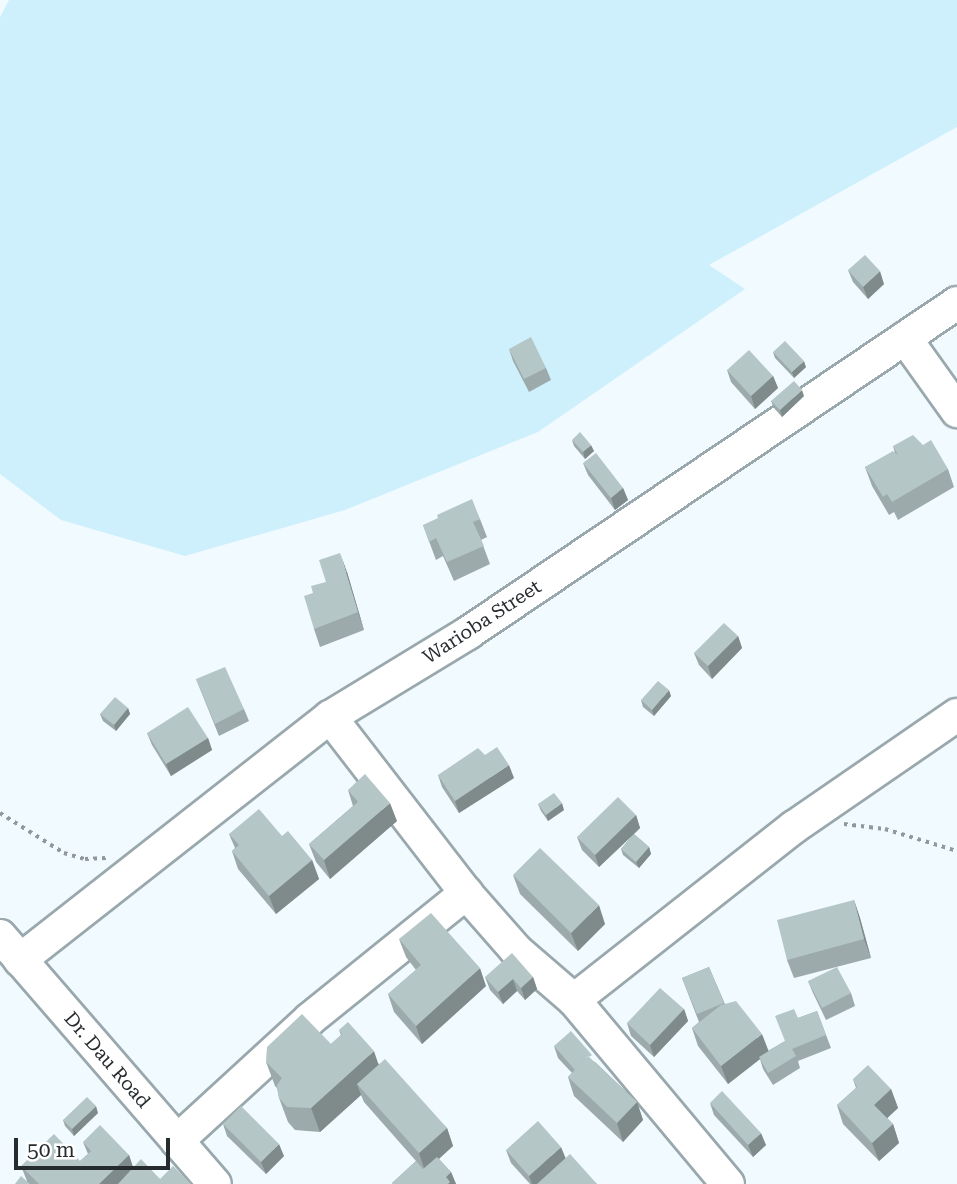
<!DOCTYPE html>
<html>
<head>
<meta charset="utf-8">
<style>
	body { margin:0 }
	#map { position:relative; width:957px; height:1184px; overflow:hidden; background:#f1fafe; font-family:"Roboto Serif",serif }
	div>[style] { position:absolute }
	[style*='--x'] { left:calc(var(--x)*1px); top:calc(var(--y)*1px); width:calc(var(--w)*1px); rotate:calc(var(--a)*1deg) }
	.green>* { inset:0; background:#cef0fc }
	.path>* { height:3.5px; margin-top:-1.75px; transform-origin:0; background:repeating-linear-gradient(90deg,#91989b 0 3.5px,transparent 0 8.5px) }
	.roads { filter:drop-shadow(2px 0 #99a8ad) drop-shadow(-2px 0 #99a8ad) drop-shadow(0 2px #99a8ad) drop-shadow(0 -2px #99a8ad) }
	.minor>* { height:32px; margin:-16px; padding:0 16px; transform-origin:16px; border-radius:16px; background:#fff }
	.wall>* { inset:0; background:#9caaab }
	.shaded-wall>* { inset:0; background:#7f8b8b }
	.building>* { inset:0; background:#b5c6c7 }
	span { translate:-50% -50%; white-space:nowrap; text-align:center; line-height:1.15; -webkit-text-stroke:7px #fff; paint-order:stroke }
	.street-label { font-size:19px; color:#262b2e }
	.scale { position:absolute; left:14px; top:1138px; width:156px; height:32px; box-sizing:border-box; border:4px solid #262b2e; border-top:0; padding-left:9px; font-size:21px; line-height:24px; white-space:nowrap; color:#262b2e; -webkit-text-stroke:5px #fff; paint-order:stroke }
</style>
</head>
<body>
<div id="map">
	<div class="green">
		<i style="clip-path:polygon(9px 0,957px 0,957px 127px,709px 265px,745px 289px,538px 432px,345px 510px,185px 556px,61px 520px,0 474px,0 17px)"></i>
	</div>
	<div class="path">
		<i style="--x:0;--y:813;--w:75;--a:32"></i>
		<i style="--x:64;--y:853;--w:22;--a:16"></i>
		<i style="--x:85;--y:859;--w:21;--a:-3"></i>
		<i style="--x:844;--y:824;--w:41;--a:7"></i>
		<i style="--x:885;--y:829;--w:75;--a:17"></i>
	</div>
	<div class="roads">
		<div class="minor">
			<i style="--x:905;--y:338;--w:90;--a:54.5"></i>
			<i style="--x:330;--y:717;--w:222;--a:52.3"></i>
			<i style="--x:466;--y:893;--w:76;--a:48.7"></i>
			<i style="--x:516;--y:950;--w:77;--a:40.8"></i>
			<i style="--x:574;--y:1000;--w:240;--a:50.1"></i>
			<i style="--x:0;--y:936;--w:328;--a:49.1"></i>
			<i style="--x:20;--y:960;--w:394;--a:-38.1"></i>
			<i style="--x:330;--y:717;--w:162;--a:-31.3"></i>
			<i style="--x:468;--y:633;--w:590;--a:-34.01"></i>
			<i style="--x:574;--y:1000;--w:280;--a:-38.2"></i>
			<i style="--x:794;--y:827;--w:198;--a:-34.5"></i>
			<i style="--x:177;--y:1141;--w:180;--a:-42.5"></i>
			<i style="--x:310;--y:1019;--w:201;--a:-38.9"></i>
		</div>
	</div>
	<div class="wall">
		<i style="clip-path:polygon(848px 270px,884px 284px,868px 299px,853px 282px)"></i>
		<i style="clip-path:polygon(509px 349px,546px 368px,551px 380px,529px 392px,513px 361px)"></i>
		<i style="clip-path:polygon(773px 352px,806px 367px,794px 378px,775px 358px)"></i>
		<i style="clip-path:polygon(727px 370px,773px 376px,778px 388px,755px 409px,731px 382px)"></i>
		<i style="clip-path:polygon(804px 396px,782px 417px,774px 408px,771px 401px)"></i>
		<i style="clip-path:polygon(572px 440px,594px 451px,585px 459px,574px 446px)"></i>
		<i style="clip-path:polygon(893px 446px,948px 469px,954px 487px,898px 520px,894px 512px,889px 515px,872px 486px,865px 467px,895px 453px)"></i>
		<i style="clip-path:polygon(583px 463px,623px 488px,628px 500px,615px 510px,588px 475px)"></i>
		<i style="clip-path:polygon(480px 519px,487px 537px,481px 540px,490px 564px,454px 581px,443px 556px,436px 560px,423px 525px)"></i>
		<i style="clip-path:polygon(347px 572px,364px 630px,320px 647px,314px 629px,313px 593px,326px 582px)"></i>
		<i style="clip-path:polygon(738px 636px,742px 648px,712px 679px,699px 665px,694px 653px)"></i>
		<i style="clip-path:polygon(196px 679px,244px 709px,249px 721px,219px 736px)"></i>
		<i style="clip-path:polygon(671px 696px,654px 716px,643px 707px,641px 700px)"></i>
		<i style="clip-path:polygon(128px 708px,130px 714px,116px 731px,103px 721px,100px 714px)"></i>
		<i style="clip-path:polygon(147px 733px,208px 738px,212px 750px,171px 776px,152px 745px)"></i>
		<i style="clip-path:polygon(438px 775px,514px 778px,459px 813px,442px 787px)"></i>
		<i style="clip-path:polygon(348px 790px,397px 821px,330px 879px,316px 862px,309px 844px,353px 806px)"></i>
		<i style="clip-path:polygon(538px 804px,564px 810px,548px 821px,541px 811px)"></i>
		<i style="clip-path:polygon(636px 815px,640px 828px,634px 834px,649px 847px,651px 854px,639px 868px,623px 855px,621px 849px,632px 836px,599px 867px,582px 850px,577px 837px)"></i>
		<i style="clip-path:polygon(229px 834px,282px 836px,312px 860px,319px 879px,276px 914px,238px 869px,232px 851px,235px 848px)"></i>
		<i style="clip-path:polygon(513px 875px,605px 924px,578px 951px,520px 894px)"></i>
		<i style="clip-path:polygon(854px 900px,860px 918px,871px 958px,794px 978px,787px 960px)"></i>
		<i style="clip-path:polygon(399px 939px,486px 986px,422px 1044px,394px 1012px,388px 994px,416px 970px,406px 957px)"></i>
		<i style="clip-path:polygon(709px 967px,725px 1004px,768px 1051px,785px 1041px,798px 1018px,817px 1011px,831px 1048px,798px 1061px,800px 1068px,773px 1085px,763px 1069px,760px 1059px,728px 1084px,698px 1046px,692px 1028px,699px 1022px,682px 978px)"></i>
		<i style="clip-path:polygon(485px 977px,533px 977px,537px 989px,525px 1000px,517px 991px,503px 1004px,490px 990px)"></i>
		<i style="clip-path:polygon(808px 981px,851px 993px,855px 1006px,826px 1020px,813px 993px)"></i>
		<i style="clip-path:polygon(684px 1009px,688px 1021px,654px 1057px,631px 1036px,627px 1023px)"></i>
		<i style="clip-path:polygon(339px 1030px,379px 1064px,447px 1128px,453px 1146px,439px 1159px,451px 1172px,456px 1184px,393px 1184px,392px 1183px,416px 1161px,364px 1102px,361px 1095px,320px 1132px,295px 1130px,288px 1122px,279px 1098px,277px 1088px,275px 1086px,266px 1062px,331px 1044px,341px 1035px)"></i>
		<i style="clip-path:polygon(554px 1046px,595px 1062px,637px 1102px,643px 1120px,623px 1142px,574px 1096px,568px 1077px,572px 1073px,558px 1058px)"></i>
		<i style="clip-path:polygon(853px 1079px,891px 1089px,898px 1108px,887px 1118px,893px 1124px,899px 1143px,879px 1161px,843px 1124px,837px 1105px,856px 1088px)"></i>
		<i style="clip-path:polygon(710px 1103px,766px 1145px,753px 1157px,714px 1115px)"></i>
		<i style="clip-path:polygon(98px 1113px,74px 1136px,65px 1126px,63px 1120px)"></i>
		<i style="clip-path:polygon(223px 1124px,284px 1156px,266px 1174px,227px 1136px)"></i>
		<i style="clip-path:polygon(83px 1142px,129px 1155px,133px 1168px,160px 1179px,191px 1184px,15px 1184px,27px 1181px,21px 1166px,80px 1161px,88px 1154px)"></i>
		<i style="clip-path:polygon(506px 1150px,565px 1158px,597px 1184px,530px 1184px,511px 1163px)"></i>
	</div>
	<div class="shaded-wall">
		<i style="clip-path:polygon(880px 271px,884px 284px,868px 299px,863px 287px)"></i>
		<i style="clip-path:polygon(804px 361px,806px 367px,794px 378px,792px 372px)"></i>
		<i style="clip-path:polygon(773px 376px,778px 388px,755px 409px,751px 396px)"></i>
		<i style="clip-path:polygon(802px 390px,804px 396px,782px 417px,780px 410px)"></i>
		<i style="clip-path:polygon(591px 445px,594px 451px,585px 459px,583px 452px)"></i>
		<i style="clip-path:polygon(623px 488px,628px 500px,615px 510px,611px 498px)"></i>
		<i style="clip-path:polygon(340px 553px,347px 572px,364px 630px,358px 612px)"></i>
		<i style="clip-path:polygon(738px 636px,742px 648px,712px 679px,708px 666px)"></i>
		<i style="clip-path:polygon(669px 690px,671px 696px,654px 716px,652px 710px)"></i>
		<i style="clip-path:polygon(128px 708px,130px 714px,116px 731px,114px 725px)"></i>
		<i style="clip-path:polygon(208px 738px,212px 750px,171px 776px,166px 764px)"></i>
		<i style="clip-path:polygon(509px 765px,514px 778px,459px 813px,455px 801px)"></i>
		<i style="clip-path:polygon(390px 803px,397px 821px,330px 879px,324px 860px)"></i>
		<i style="clip-path:polygon(562px 803px,564px 810px,548px 821px,546px 815px)"></i>
		<i style="clip-path:polygon(636px 815px,640px 828px,599px 867px,595px 855px)"></i>
		<i style="clip-path:polygon(649px 847px,651px 854px,639px 868px,636px 862px)"></i>
		<i style="clip-path:polygon(312px 860px,319px 879px,276px 914px,269px 896px)"></i>
		<i style="clip-path:polygon(854px 900px,860px 918px,871px 958px,864px 939px)"></i>
		<i style="clip-path:polygon(599px 905px,605px 924px,578px 951px,571px 933px)"></i>
		<i style="clip-path:polygon(480px 968px,486px 986px,422px 1044px,416px 1026px)"></i>
		<i style="clip-path:polygon(533px 977px,537px 989px,525px 1000px,521px 988px)"></i>
		<i style="clip-path:polygon(513px 979px,517px 991px,503px 1004px,498px 992px)"></i>
		<i style="clip-path:polygon(684px 1009px,688px 1021px,654px 1057px,650px 1045px)"></i>
		<i style="clip-path:polygon(762px 1034px,769px 1052px,728px 1084px,721px 1066px)"></i>
		<i style="clip-path:polygon(374px 1051px,382px 1075px,357px 1084px,361px 1095px,320px 1132px,311px 1108px)"></i>
		<i style="clip-path:polygon(891px 1089px,898px 1108px,881px 1124px,874px 1105px)"></i>
		<i style="clip-path:polygon(637px 1102px,643px 1120px,623px 1142px,617px 1123px)"></i>
		<i style="clip-path:polygon(96px 1106px,98px 1113px,74px 1136px,72px 1129px)"></i>
		<i style="clip-path:polygon(893px 1124px,899px 1143px,879px 1161px,872px 1143px)"></i>
		<i style="clip-path:polygon(447px 1128px,453px 1146px,425px 1171px,419px 1153px)"></i>
		<i style="clip-path:polygon(761px 1133px,766px 1145px,753px 1157px,748px 1145px)"></i>
		<i style="clip-path:polygon(279px 1144px,284px 1156px,266px 1174px,261px 1162px)"></i>
		<i style="clip-path:polygon(561px 1147px,566px 1159px,538px 1184px,532px 1184px,529px 1176px)"></i>
		<i style="clip-path:polygon(129px 1155px,135px 1173px,124px 1184px,99px 1184px)"></i>
		<i style="clip-path:polygon(451px 1172px,456px 1184px,448px 1184px,446px 1177px)"></i>
	</div>
	<div class="building">
		<i style="clip-path:polygon(865px 255px,880px 271px,863px 287px,848px 270px)"></i>
		<i style="clip-path:polygon(531px 337px,546px 368px,524px 379px,509px 349px)"></i>
		<i style="clip-path:polygon(785px 341px,804px 361px,792px 372px,773px 352px)"></i>
		<i style="clip-path:polygon(749px 350px,773px 376px,751px 396px,727px 370px)"></i>
		<i style="clip-path:polygon(794px 381px,802px 390px,780px 410px,771px 401px)"></i>
		<i style="clip-path:polygon(580px 432px,591px 445px,583px 452px,572px 440px)"></i>
		<i style="clip-path:polygon(913px 435px,923px 445px,931px 440px,948px 469px,892px 502px,887px 494px,883px 497px,865px 467px,893px 451px,898px 455px,893px 446px)"></i>
		<i style="clip-path:polygon(596px 453px,623px 488px,611px 498px,583px 463px)"></i>
		<i style="clip-path:polygon(472px 499px,480px 519px,473px 522px,484px 546px,447px 562px,436px 538px,429px 542px,423px 525px,438px 518px,437px 515px)"></i>
		<i style="clip-path:polygon(340px 553px,358px 612px,314px 629px,304px 596px,313px 593px,311px 586px,326px 582px,319px 560px)"></i>
		<i style="clip-path:polygon(724px 623px,738px 636px,708px 666px,694px 653px)"></i>
		<i style="clip-path:polygon(225px 667px,244px 709px,215px 724px,196px 679px)"></i>
		<i style="clip-path:polygon(658px 681px,669px 690px,652px 710px,641px 700px)"></i>
		<i style="clip-path:polygon(115px 697px,128px 708px,114px 725px,100px 714px)"></i>
		<i style="clip-path:polygon(188px 707px,208px 738px,166px 764px,147px 733px)"></i>
		<i style="clip-path:polygon(497px 747px,509px 765px,455px 801px,438px 775px,478px 748px,485px 755px)"></i>
		<i style="clip-path:polygon(365px 774px,390px 803px,324px 860px,309px 844px,358px 802px,348px 790px)"></i>
		<i style="clip-path:polygon(554px 793px,562px 803px,546px 815px,538px 804px)"></i>
		<i style="clip-path:polygon(618px 797px,636px 815px,595px 855px,577px 837px)"></i>
		<i style="clip-path:polygon(259px 809px,282px 836px,288px 831px,312px 860px,269px 896px,232px 851px,239px 845px,229px 834px)"></i>
		<i style="clip-path:polygon(634px 834px,649px 847px,636px 862px,621px 849px)"></i>
		<i style="clip-path:polygon(540px 848px,599px 905px,571px 933px,513px 875px)"></i>
		<i style="clip-path:polygon(854px 900px,864px 939px,787px 960px,777px 920px)"></i>
		<i style="clip-path:polygon(431px 913px,480px 968px,416px 1026px,388px 994px,421px 965px,399px 939px)"></i>
		<i style="clip-path:polygon(512px 953px,533px 977px,521px 988px,513px 979px,498px 992px,485px 977px)"></i>
		<i style="clip-path:polygon(709px 967px,724px 1003px,697px 1014px,682px 978px)"></i>
		<i style="clip-path:polygon(837px 967px,851px 993px,822px 1008px,808px 981px)"></i>
		<i style="clip-path:polygon(660px 988px,684px 1009px,650px 1045px,627px 1023px)"></i>
		<i style="clip-path:polygon(736px 1001px,762px 1034px,721px 1066px,692px 1028px,721px 1005px)"></i>
		<i style="clip-path:polygon(794px 1009px,798px 1018px,817px 1011px,826px 1035px,792px 1049px,796px 1056px,768px 1073px,759px 1057px,785px 1041px,775px 1016px)"></i>
		<i style="clip-path:polygon(302px 1014px,331px 1044px,342px 1034px,339px 1030px,348px 1022px,374px 1051px,311px 1108px,287px 1107px,279px 1098px,277px 1085px,282px 1078px,266px 1062px,267px 1047px)"></i>
		<i style="clip-path:polygon(571px 1031px,592px 1055px,589px 1057px,588px 1056px,575px 1070px,554px 1046px)"></i>
		<i style="clip-path:polygon(588px 1056px,637px 1102px,617px 1123px,568px 1077px)"></i>
		<i style="clip-path:polygon(385px 1059px,447px 1128px,419px 1153px,357px 1084px)"></i>
		<i style="clip-path:polygon(868px 1065px,891px 1089px,874px 1105px,893px 1124px,872px 1143px,837px 1105px,857px 1087px,853px 1079px)"></i>
		<i style="clip-path:polygon(722px 1091px,761px 1133px,748px 1145px,710px 1103px)"></i>
		<i style="clip-path:polygon(87px 1097px,96px 1106px,72px 1129px,63px 1120px)"></i>
		<i style="clip-path:polygon(241px 1106px,279px 1144px,261px 1162px,223px 1124px)"></i>
		<i style="clip-path:polygon(538px 1121px,561px 1147px,529px 1176px,506px 1150px)"></i>
		<i style="clip-path:polygon(100px 1125px,129px 1155px,99px 1184px,39px 1184px,21px 1166px,54px 1134px,80px 1161px,91px 1151px,83px 1142px)"></i>
		<i style="clip-path:polygon(570px 1154px,597px 1184px,537px 1184px)"></i>
		<i style="clip-path:polygon(437px 1157px,451px 1172px,446px 1177px,450px 1182px,448px 1184px,394px 1184px,392px 1183px,416px 1161px,423px 1169px)"></i>
		<i style="clip-path:polygon(141px 1159px,160px 1179px,173px 1166px,191px 1184px,118px 1184px)"></i>
		<i style="clip-path:polygon(21px 1176px,30px 1184px,15px 1184px)"></i>
	</div>
	<div class="street-label">
		<span style="left:482px;top:622px;rotate:-33deg">Warioba Street</span>
		<span style="left:107px;top:1060px;rotate:49deg">Dr. Dau Road</span>
	</div>
	<div class="scale">50 m</div>
</div>
</body>
</html>
